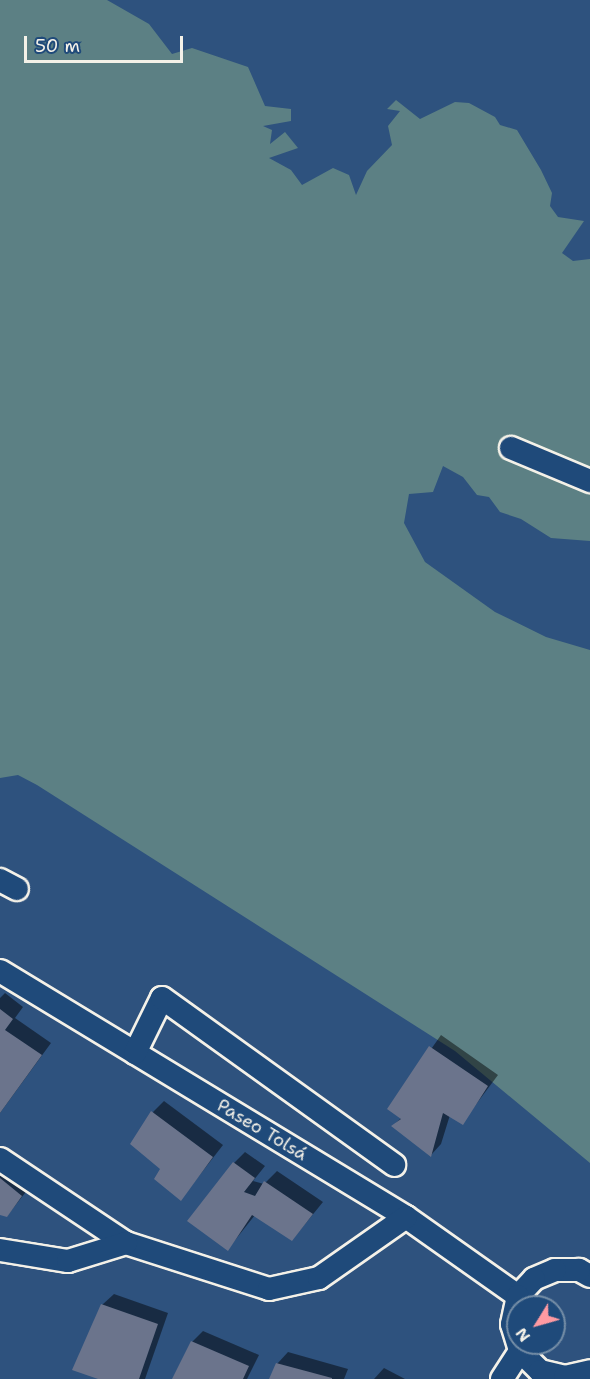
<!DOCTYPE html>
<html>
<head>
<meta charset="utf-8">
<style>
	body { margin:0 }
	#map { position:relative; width:590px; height:1379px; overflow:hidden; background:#2e527e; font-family:"Shantell Sans",sans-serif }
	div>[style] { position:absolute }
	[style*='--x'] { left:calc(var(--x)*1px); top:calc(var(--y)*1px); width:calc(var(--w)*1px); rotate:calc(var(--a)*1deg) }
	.green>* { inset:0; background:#5c8084 }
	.shadow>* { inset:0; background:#0007 }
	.building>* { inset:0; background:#6b748c }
	.roads { filter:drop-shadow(2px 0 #f4f1e8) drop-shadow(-2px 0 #f4f1e8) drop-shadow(0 2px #f4f1e8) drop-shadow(0 -2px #f4f1e8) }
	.minor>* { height:22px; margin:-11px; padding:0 11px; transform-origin:11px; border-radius:11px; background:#1f4a7a }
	span { translate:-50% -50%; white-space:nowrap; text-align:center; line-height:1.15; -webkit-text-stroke:4.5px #1f4a7a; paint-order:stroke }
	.street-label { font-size:18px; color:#f4f1e8 }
	.north { position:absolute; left:506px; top:1295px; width:60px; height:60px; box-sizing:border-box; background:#1f4a7a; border:2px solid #748da6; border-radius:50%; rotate:233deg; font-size:16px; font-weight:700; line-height:24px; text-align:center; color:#f4f1e8 }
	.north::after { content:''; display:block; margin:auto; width:21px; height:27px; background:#ff9aa2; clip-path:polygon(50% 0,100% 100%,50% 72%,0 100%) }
	.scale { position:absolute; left:24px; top:36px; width:159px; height:27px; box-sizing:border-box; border:3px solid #f4f1e8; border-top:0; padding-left:8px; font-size:18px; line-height:21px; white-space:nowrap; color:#f4f1e8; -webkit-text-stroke:4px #1f4a7a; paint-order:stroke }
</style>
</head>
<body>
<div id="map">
	<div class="green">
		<i style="clip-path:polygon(0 0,107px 0,149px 24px,172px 54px,192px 48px,248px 67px,265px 106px,291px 109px,291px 121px,263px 126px,272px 130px,270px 144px,285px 132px,298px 148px,269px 158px,291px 170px,302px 185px,333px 168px,349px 175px,356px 195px,367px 171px,392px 145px,388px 126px,400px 111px,387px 109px,396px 100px,420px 119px,455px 102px,469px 103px,495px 117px,500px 125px,517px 130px,541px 170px,552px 193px,550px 206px,558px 217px,584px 221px,562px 253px,573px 261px,590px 259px,590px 541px,551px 538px,521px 519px,500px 512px,489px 497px,477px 495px,463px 477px,443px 466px,433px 492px,409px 494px,404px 523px,425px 562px,495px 612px,546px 637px,590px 650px,590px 1163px,455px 1051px,37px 785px,18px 775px,0 778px)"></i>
	</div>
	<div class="shadow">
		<i style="clip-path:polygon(5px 993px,23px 1007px,15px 1018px,51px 1043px,0 1113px,0 998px)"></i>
		<i style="clip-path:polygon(441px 1035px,498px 1075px,462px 1123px,450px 1115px,441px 1144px,431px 1155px,393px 1126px,402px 1117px,389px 1109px)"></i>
		<i style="clip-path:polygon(164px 1101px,223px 1145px,181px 1199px,153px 1112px)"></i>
		<i style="clip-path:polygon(245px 1152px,265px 1166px,253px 1181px,264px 1184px,277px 1171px,323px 1202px,292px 1240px,255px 1215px,228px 1249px,234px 1163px)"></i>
		<i style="clip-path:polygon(0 1158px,32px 1184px,7px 1216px,0 1213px)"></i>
		<i style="clip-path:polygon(114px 1294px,168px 1313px,145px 1379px,102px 1379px,102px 1305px)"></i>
		<i style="clip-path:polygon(203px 1331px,259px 1355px,247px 1379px,174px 1379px,192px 1342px)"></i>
		<i style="clip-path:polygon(288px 1352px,348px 1369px,344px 1379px,270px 1379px,277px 1364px)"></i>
		<i style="clip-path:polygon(384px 1368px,405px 1379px,374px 1379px)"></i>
	</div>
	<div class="building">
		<i style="clip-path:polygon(0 1009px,13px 1019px,5px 1030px,42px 1055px,0 1113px)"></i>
		<i style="clip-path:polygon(429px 1046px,488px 1086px,463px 1125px,443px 1113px,431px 1157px,391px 1126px,401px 1119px,387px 1109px)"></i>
		<i style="clip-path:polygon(151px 1111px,213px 1157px,181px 1201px,154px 1179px,160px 1169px,130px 1144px)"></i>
		<i style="clip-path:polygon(233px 1162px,255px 1178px,244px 1192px,255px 1196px,264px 1181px,313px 1214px,292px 1241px,252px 1215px,228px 1251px,187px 1221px)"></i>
		<i style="clip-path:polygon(0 1178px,22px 1196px,7px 1217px,0 1215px)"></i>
		<i style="clip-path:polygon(101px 1304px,158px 1324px,139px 1379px,98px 1379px,72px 1370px)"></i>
		<i style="clip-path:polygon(191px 1341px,249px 1366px,243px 1379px,172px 1379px)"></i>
		<i style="clip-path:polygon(276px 1363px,332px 1378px,332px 1379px,269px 1379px)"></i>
	</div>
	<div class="roads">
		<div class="minor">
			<i style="--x:511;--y:448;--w:86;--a:22.7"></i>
			<i style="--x:0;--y:880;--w:19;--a:28"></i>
			<i style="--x:0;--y:971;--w:475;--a:31.2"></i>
			<i style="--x:406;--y:1217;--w:137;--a:35.2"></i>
			<i style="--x:135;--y:1053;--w:61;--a:-63.9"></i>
			<i style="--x:162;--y:998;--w:286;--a:35.7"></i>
			<i style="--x:0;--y:1159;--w:151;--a:33.7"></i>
			<i style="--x:126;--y:1243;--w:150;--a:17.8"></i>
			<i style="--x:269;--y:1289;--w:51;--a:-12.4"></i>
			<i style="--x:319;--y:1278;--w:106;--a:-35"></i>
			<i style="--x:0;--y:1250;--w:69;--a:9.2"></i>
			<i style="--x:68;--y:1261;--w:61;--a:-17.2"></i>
			<i style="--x:590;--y:1276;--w:13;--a:-151"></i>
			<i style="--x:579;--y:1270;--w:24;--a:180"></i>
			<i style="--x:555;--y:1270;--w:23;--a:157"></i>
			<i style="--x:534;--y:1279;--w:23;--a:133"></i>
			<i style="--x:518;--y:1296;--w:29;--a:102"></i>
			<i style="--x:512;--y:1324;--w:28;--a:73"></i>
			<i style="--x:520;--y:1351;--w:28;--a:45"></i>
			<i style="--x:540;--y:1371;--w:26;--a:13"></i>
			<i style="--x:565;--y:1377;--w:26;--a:-13"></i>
			<i style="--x:502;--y:1379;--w:33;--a:-57"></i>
		</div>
	</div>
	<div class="street-label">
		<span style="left:262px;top:1130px;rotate:31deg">Paseo Tolsá</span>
	</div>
	<div class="north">N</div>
	<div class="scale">50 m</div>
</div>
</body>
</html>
